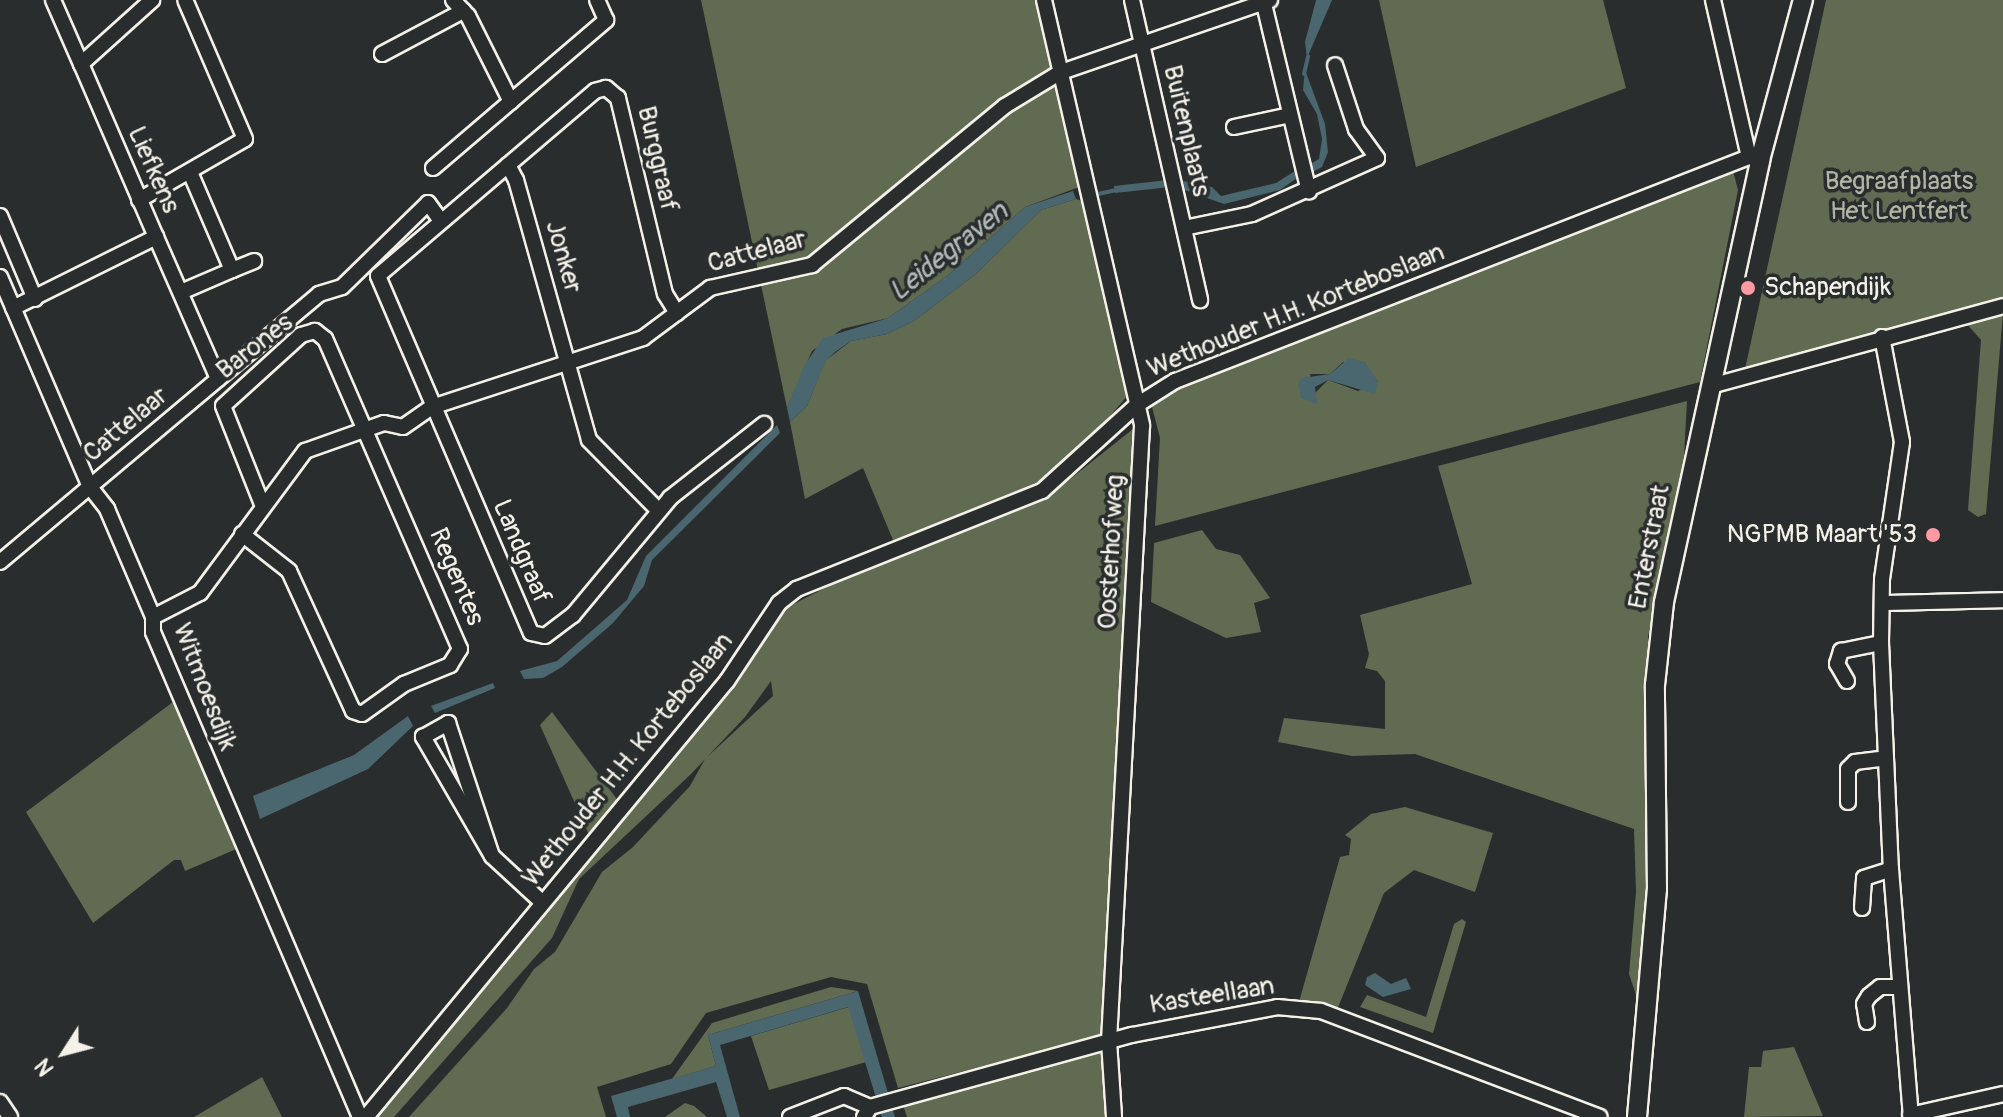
<!DOCTYPE html>
<html>
<head>
<meta charset="utf-8">
<style>
	body { margin:0 }
	#map { position:relative; width:2003px; height:1117px; overflow:hidden; background:#2a2d2e; font-family:Pangolin,sans-serif }
	div>[style] { position:absolute }
	[style*='--x'] { left:calc(var(--x)*1px); top:calc(var(--y)*1px); width:calc(var(--w)*1px); rotate:calc(var(--a)*1deg) }
	.green>* { inset:0; background:#616b52 }
	.water>* { inset:0; background:#4a666e }
	.stream>* { height:4px; margin:-2px; padding:0 2px; transform-origin:2px; border-radius:2px; background:#4a666e }
	.roads { filter:drop-shadow(2px 0 #f4f1e8) drop-shadow(-2px 0 #f4f1e8) drop-shadow(0 2px #f4f1e8) drop-shadow(0 -2px #f4f1e8) }
	.street>* { height:14px; margin:-7px; padding:0 7px; transform-origin:7px; border-radius:7px; background:#2a2d2e }
	.secondary>* { height:18px; margin:-9px; padding:0 9px; transform-origin:9px; border-radius:9px; background:#2a2d2e }
	.dots>* { width:22px; height:22px; translate:-50% -50%; box-sizing:border-box; border:4px solid #2a2d2e; border-radius:50% }
	span { translate:-50% -50%; white-space:nowrap; text-align:center; line-height:1.15; -webkit-text-stroke:7px #2a2d2e; paint-order:stroke }
	.street-label { font-size:26px; color:#f4f1e8 }
	.park-label { font-size:26px; color:#b2b5a4 }
	.poi-label { font-size:26px; color:#f4f1e8 }
	.left { translate:0 -50%; text-align:left }
	.right { translate:-100% -50%; text-align:right }
	.water-label { font-size:28px; color:#b0b9b7; font-style:italic }
	.north { position:absolute; left:24px; top:1013px; width:80px; height:80px; -webkit-text-stroke:6px #2a2d2e; paint-order:stroke; rotate:234deg; font-size:22px; font-weight:700; line-height:32px; text-align:center; color:#f4f1e8 }
	.north::after { content:''; display:block; margin:auto; width:28px; height:36px; background:#f4f1e8; clip-path:polygon(50% 0,100% 100%,50% 72%,0 100%) }
</style>
</head>
<body>
<div id="map">
	<div class="green">
		<i style="clip-path:polygon(701px 0,1041px 0,1082px 186px,1025px 207px,947px 276px,888px 318px,842px 329px,812px 351px,787px 408px)"></i>
		<i style="clip-path:polygon(1379px 0,1603px 0,1626px 88px,1416px 167px)"></i>
		<i style="clip-path:polygon(1826px 0,2003px 0,2003px 300px,1745px 369px)"></i>
		<i style="clip-path:polygon(evenodd,1733px 171px,1738px 190px,1700px 382px,1155px 526px,1160px 438px,1152px 407px,1167px 391px,1733px 171px,1343px 362px,1364px 362px,1378px 382px,1358px 391px,1328px 380px,1314px 394px,1310px 374px,1330px 374px,1343px 362px)"></i>
		<i style="clip-path:polygon(1076px 199px,1086px 202px,1128px 395px,1105px 422px,1064px 464px,1023px 491px,893px 540px,863px 468px,805px 499px,790px 422px,807px 406px,825px 361px,851px 341px,887px 334px,914px 321px,977px 273px,1041px 210px)"></i>
		<i style="clip-path:polygon(2003px 313px,1986px 514px,1978px 517px,1968px 510px,1981px 340px,1966px 323px)"></i>
		<i style="clip-path:polygon(1687px 401px,1684px 456px,1648px 637px,1647px 891px,1637px 998px,1629px 974px,1636px 892px,1634px 829px,1415px 754px,1352px 756px,1278px 742px,1284px 718px,1385px 729px,1385px 681px,1377px 671px,1365px 668px,1369px 654px,1360px 615px,1472px 584px,1438px 466px)"></i>
		<i style="clip-path:polygon(1133px 429px,1137px 435px,1120px 848px,1101px 1036px,898px 1088px,867px 984px,831px 977px,706px 1013px,671px 1064px,597px 1087px,606px 1117px,409px 1117px,507px 1008px,534px 969px,555px 952px,602px 872px,633px 847px,690px 786px,705px 759px,773px 696px,771px 681px,745px 717px,690px 775px,579px 879px,552px 938px,394px 1117px,376px 1117px,713px 712px,788px 607px,856px 572px,1045px 499px)"></i>
		<i style="clip-path:polygon(1202px 530px,1216px 549px,1240px 555px,1270px 598px,1254px 603px,1261px 632px,1226px 638px,1151px 602px,1154px 543px)"></i>
		<i style="clip-path:polygon(177px 699px,241px 847px,185px 871px,181px 860px,174px 860px,93px 923px,26px 812px)"></i>
		<i style="clip-path:polygon(552px 712px,619px 802px,590px 837px,540px 725px)"></i>
		<i style="clip-path:polygon(1405px 807px,1493px 833px,1475px 892px,1414px 870px,1384px 893px,1337px 1010px,1299px 1002px,1340px 857px,1349px 855px,1351px 839px,1345px 835px,1371px 814px)"></i>
		<i style="clip-path:polygon(1462px 919px,1466px 922px,1433px 1033px,1360px 1007px,1367px 995px,1426px 1017px,1454px 924px)"></i>
		<i style="clip-path:polygon(831px 987px,858px 991px,708px 1035px,716px 1066px,672px 1079px,712px 1023px)"></i>
		<i style="clip-path:polygon(849px 1007px,866px 1062px,769px 1090px,751px 1036px)"></i>
		<i style="clip-path:polygon(1101px 1046px,1108px 1117px,907px 1117px,902px 1102px)"></i>
		<i style="clip-path:polygon(1794px 1047px,1823px 1116px,1744px 1117px,1749px 1067px,1761px 1067px,1763px 1051px)"></i>
		<i style="clip-path:polygon(262px 1077px,282px 1117px,194px 1117px)"></i>
		<i style="clip-path:polygon(685px 1103px,694px 1106px,707px 1117px,665px 1117px)"></i>
	</div>
	<div class="water">
		<i style="clip-path:polygon(1316px 0,1332px 0,1307px 58px,1305px 42px)"></i>
		<i style="clip-path:polygon(1305px 70px,1325px 124px,1328px 152px,1322px 167px,1309px 174px,1307px 166px,1319px 159px,1322px 139px,1317px 114px,1303px 90px)"></i>
		<i style="clip-path:polygon(1295px 171px,1297px 178px,1280px 190px,1224px 204px,1179px 188px,1178px 180px,1212px 187px,1221px 196px,1276px 183px)"></i>
		<i style="clip-path:polygon(1168px 180px,1170px 187px,1115px 193px,1114px 186px)"></i>
		<i style="clip-path:polygon(1073px 191px,1076px 199px,1041px 210px,977px 273px,914px 321px,887px 334px,851px 341px,835px 352px,825px 362px,807px 406px,790px 422px,787px 408px,804px 366px,823px 338px,888px 318px,947px 276px,1025px 207px)"></i>
		<i style="clip-path:polygon(1349px 358px,1364px 362px,1371px 371px,1378px 382px,1375px 394px,1328px 380px,1315px 387px,1317px 404px,1301px 398px,1298px 383px,1302px 378px,1330px 374px)"></i>
		<i style="clip-path:polygon(777px 425px,780px 433px,652px 560px,644px 586px,613px 623px,562px 667px,543px 678px,524px 679px,520px 671px,557px 661px,627px 600px,646px 556px)"></i>
		<i style="clip-path:polygon(493px 683px,495px 688px,435px 713px,431px 706px)"></i>
		<i style="clip-path:polygon(408px 716px,413px 726px,368px 769px,260px 819px,253px 796px,354px 755px)"></i>
		<i style="clip-path:polygon(1375px 973px,1391px 984px,1406px 978px,1411px 989px,1383px 997px,1365px 985px,1367px 977px)"></i>
		<i style="clip-path:polygon(858px 991px,895px 1117px,882px 1117px,848px 1007px,720px 1045px,740px 1117px,727px 1117px,716px 1082px,628px 1107px,630px 1117px,617px 1117px,611px 1096px,716px 1066px,708px 1035px)"></i>
	</div>
	<div class="stream">
		<i style="--x:1304;--y:74;--w:18;--a:-77"></i>
		<i style="--x:1098;--y:194;--w:19;--a:-12"></i>
	</div>
	<div class="roads">
		<div class="street">
			<i style="--x:53;--y:0;--w:70;--a:66.4"></i>
			<i style="--x:453;--y:0;--w:22;--a:47"></i>
			<i style="--x:468;--y:16;--w:96;--a:63.4"></i>
			<i style="--x:1044;--y:0;--w:437;--a:77"></i>
			<i style="--x:1142;--y:426;--w:616;--a:93.07"></i>
			<i style="--x:1109;--y:1041;--w:76;--a:86.2"></i>
			<i style="--x:1132;--y:0;--w:308;--a:77.2"></i>
			<i style="--x:1263;--y:0;--w:197;--a:76.5"></i>
			<i style="--x:1713;--y:0;--w:161;--a:77.1"></i>
			<i style="--x:382;--y:54;--w:92;--a:-28"></i>
			<i style="--x:1234;--y:127;--w:57;--a:-12.1"></i>
			<i style="--x:508;--y:165;--w:17;--a:62"></i>
			<i style="--x:516;--y:180;--w:270;--a:74.3"></i>
			<i style="--x:589;--y:440;--w:98;--a:45.4"></i>
			<i style="--x:433;--y:168;--w:228;--a:-40.5"></i>
			<i style="--x:606;--y:20;--w:22;--a:-114"></i>
			<i style="--x:139;--y:200;--w:122;--a:-29.9"></i>
			<i style="--x:245;--y:139;--w:151;--a:-113.3"></i>
			<i style="--x:0;--y:216;--w:90;--a:67.1"></i>
			<i style="--x:1184;--y:228;--w:69;--a:-11.6"></i>
			<i style="--x:1252;--y:214;--w:137;--a:-24.1"></i>
			<i style="--x:1377;--y:158;--w:36;--a:-126"></i>
			<i style="--x:1356;--y:129;--w:67;--a:-108.2"></i>
			<i style="--x:156;--y:237;--w:155;--a:66.4"></i>
			<i style="--x:232;--y:270;--w:24;--a:-22"></i>
			<i style="--x:0;--y:277;--w:228;--a:66.8"></i>
			<i style="--x:90;--y:487;--w:28;--a:52"></i>
			<i style="--x:107;--y:509;--w:117;--a:66.9"></i>
			<i style="--x:153;--y:617;--w:15;--a:90"></i>
			<i style="--x:153;--y:632;--w:527;--a:66.89"></i>
			<i style="--x:181;--y:292;--w:56;--a:-23.3"></i>
			<i style="--x:232;--y:270;--w:107;--a:-113.2"></i>
			<i style="--x:13;--y:308;--w:160;--a:-26.4"></i>
			<i style="--x:156;--y:237;--w:189;--a:-113.4"></i>
			<i style="--x:81;--y:64;--w:96;--a:-42"></i>
			<i style="--x:677;--y:313;--w:22;--a:-122"></i>
			<i style="--x:665;--y:294;--w:202;--a:-103.5"></i>
			<i style="--x:618;--y:98;--w:16;--a:-140"></i>
			<i style="--x:606;--y:88;--w:11;--a:165"></i>
			<i style="--x:595;--y:91;--w:285;--a:139.6"></i>
			<i style="--x:378;--y:276;--w:388;--a:66.8"></i>
			<i style="--x:531;--y:633;--w:14;--a:12"></i>
			<i style="--x:545;--y:636;--w:35;--a:-37"></i>
			<i style="--x:573;--y:615;--w:152;--a:-50.3"></i>
			<i style="--x:670;--y:498;--w:120;--a:-38.2"></i>
			<i style="--x:1882;--y:337;--w:107;--a:79.2"></i>
			<i style="--x:1902;--y:442;--w:138;--a:98.3"></i>
			<i style="--x:1882;--y:579;--w:64;--a:90.9"></i>
			<i style="--x:1881;--y:643;--w:226;--a:87.5"></i>
			<i style="--x:1891;--y:869;--w:249;--a:85.4"></i>
			<i style="--x:1711;--y:386;--w:303;--a:-15.3"></i>
			<i style="--x:242;--y:534;--w:60;--a:38.2"></i>
			<i style="--x:289;--y:571;--w:154;--a:65.4"></i>
			<i style="--x:353;--y:711;--w:9;--a:18"></i>
			<i style="--x:362;--y:714;--w:52;--a:-35.5"></i>
			<i style="--x:404;--y:684;--w:50;--a:-22.4"></i>
			<i style="--x:450;--y:665;--w:19;--a:-58"></i>
			<i style="--x:460;--y:649;--w:338;--a:-113.5"></i>
			<i style="--x:325;--y:339;--w:13;--a:-141"></i>
			<i style="--x:315;--y:331;--w:15;--a:164"></i>
			<i style="--x:301;--y:335;--w:105;--a:137.7"></i>
			<i style="--x:223;--y:406;--w:105;--a:68.3"></i>
			<i style="--x:0;--y:562;--w:417;--a:-40"></i>
			<i style="--x:319;--y:294;--w:24;--a:-17"></i>
			<i style="--x:342;--y:287;--w:120;--a:-44.3"></i>
			<i style="--x:428;--y:203;--w:22;--a:54"></i>
			<i style="--x:1883;--y:603;--w:120;--a:-1.4"></i>
			<i style="--x:153;--y:617;--w:53;--a:-27.1"></i>
			<i style="--x:200;--y:593;--w:177;--a:-53.5"></i>
			<i style="--x:305;--y:451;--w:84;--a:-19.5"></i>
			<i style="--x:384;--y:423;--w:19;--a:12"></i>
			<i style="--x:403;--y:427;--w:35;--a:-35"></i>
			<i style="--x:432;--y:407;--w:222;--a:-18.1"></i>
			<i style="--x:643;--y:338;--w:84;--a:-36.7"></i>
			<i style="--x:710;--y:288;--w:105;--a:-12.7"></i>
			<i style="--x:812;--y:265;--w:250;--a:-39.5"></i>
			<i style="--x:1005;--y:106;--w:66;--a:-31.3"></i>
			<i style="--x:1061;--y:72;--w:221;--a:-19"></i>
			<i style="--x:1847;--y:681;--w:20;--a:-120"></i>
			<i style="--x:1837;--y:664;--w:14;--a:-73"></i>
			<i style="--x:1841;--y:651;--w:41;--a:-11.3"></i>
			<i style="--x:1848;--y:802;--w:33;--a:-90"></i>
			<i style="--x:1848;--y:769;--w:10;--a:-45"></i>
			<i style="--x:1855;--y:762;--w:31;--a:-7"></i>
			<i style="--x:492;--y:856;--w:138;--a:-120.1"></i>
			<i style="--x:423;--y:737;--w:29;--a:-29"></i>
			<i style="--x:448;--y:723;--w:140;--a:71.7"></i>
			<i style="--x:492;--y:856;--w:69;--a:42.7"></i>
			<i style="--x:1862;--y:908;--w:30;--a:-86"></i>
			<i style="--x:1864;--y:878;--w:28;--a:-18"></i>
			<i style="--x:1867;--y:1022;--w:18;--a:-99"></i>
			<i style="--x:1864;--y:1004;--w:9;--a:-58"></i>
			<i style="--x:1869;--y:996;--w:14;--a:-39"></i>
			<i style="--x:1880;--y:987;--w:19;--a:0"></i>
			<i style="--x:0;--y:1102;--w:18;--a:56"></i>
			<i style="--x:1910;--y:1115;--w:95;--a:-12.7"></i>
			<i style="--x:366;--y:1117;--w:566;--a:-50.38"></i>
			<i style="--x:727;--y:681;--w:94;--a:-56.3"></i>
			<i style="--x:779;--y:603;--w:23;--a:-38"></i>
			<i style="--x:797;--y:589;--w:264;--a:-21.8"></i>
			<i style="--x:1042;--y:491;--w:128;--a:-42.2"></i>
			<i style="--x:1137;--y:405;--w:45;--a:-32.3"></i>
			<i style="--x:1175;--y:381;--w:616;--a:-21.32"></i>
			<i style="--x:1749;--y:157;--w:11;--a:15"></i>
			<i style="--x:790;--y:1117;--w:58;--a:-21.3"></i>
			<i style="--x:844;--y:1096;--w:28;--a:23"></i>
			<i style="--x:864;--y:1117;--w:12;--a:-59"></i>
			<i style="--x:870;--y:1107;--w:272;--a:-15.4"></i>
			<i style="--x:1132;--y:1035;--w:148;--a:-10.9"></i>
			<i style="--x:1277;--y:1007;--w:44;--a:5.2"></i>
			<i style="--x:1321;--y:1011;--w:298;--a:20.8"></i>
		</div>
		<div class="secondary">
			<i style="--x:1637;--y:1117;--w:229;--a:-85"></i>
			<i style="--x:1657;--y:889;--w:204;--a:-90.6"></i>
			<i style="--x:1655;--y:685;--w:83;--a:-83.8"></i>
			<i style="--x:1664;--y:602;--w:452;--a:-77.7"></i>
			<i style="--x:1760;--y:160;--w:166;--a:-75"></i>
		</div>
	</div>
	<div class="dots">
		<i style="left:1748px;top:288px;background:#ff9aa2"></i>
		<i style="left:1933px;top:535px;background:#ff9aa2"></i>
	</div>
	<div class="street-label">
		<span style="left:1186px;top:131px;rotate:77deg">Buitenplaats</span>
		<span style="left:657px;top:159px;rotate:77deg">Burggraaf</span>
		<span style="left:153px;top:170px;rotate:66deg">Liefkens</span>
		<span style="left:757px;top:252px;rotate:-15deg">Cattelaar</span>
		<span style="left:563px;top:257px;rotate:74deg">Jonker</span>
		<span style="left:1296px;top:311px;rotate:-22deg">Wethouder H.H. Korteboslaan</span>
		<span style="left:255px;top:347px;rotate:-38deg">Barones</span>
		<span style="left:126px;top:425px;rotate:-40deg">Cattelaar</span>
		<span style="left:1650px;top:547px;rotate:-79deg">Enterstraat</span>
		<span style="left:521px;top:552px;rotate:67deg">Landgraaf</span>
		<span style="left:1112px;top:552px;rotate:-87deg">Oosterhofweg</span>
		<span style="left:456px;top:577px;rotate:67deg">Regentes</span>
		<span style="left:204px;top:687px;rotate:69deg">Witmoesdijk</span>
		<span style="left:628px;top:760px;rotate:-51deg">Wethouder H.H. Korteboslaan</span>
		<span style="left:1212px;top:996px;rotate:-9deg">Kasteellaan</span>
	</div>
	<div class="park-label">
		<span style="left:1899px;top:197px">Begraafplaats<br>Het Lentfert</span>
	</div>
	<div class="poi-label">
		<span class="left" style="left:1764px;top:288px">Schapendijk</span>
		<span class="right" style="left:1917px;top:535px">NGPMB Maart '53</span>
	</div>
	<div class="water-label">
		<span style="left:949px;top:252px;rotate:-38deg">Leidegraven</span>
	</div>
	<div class="north">N</div>
</div>
</body>
</html>
